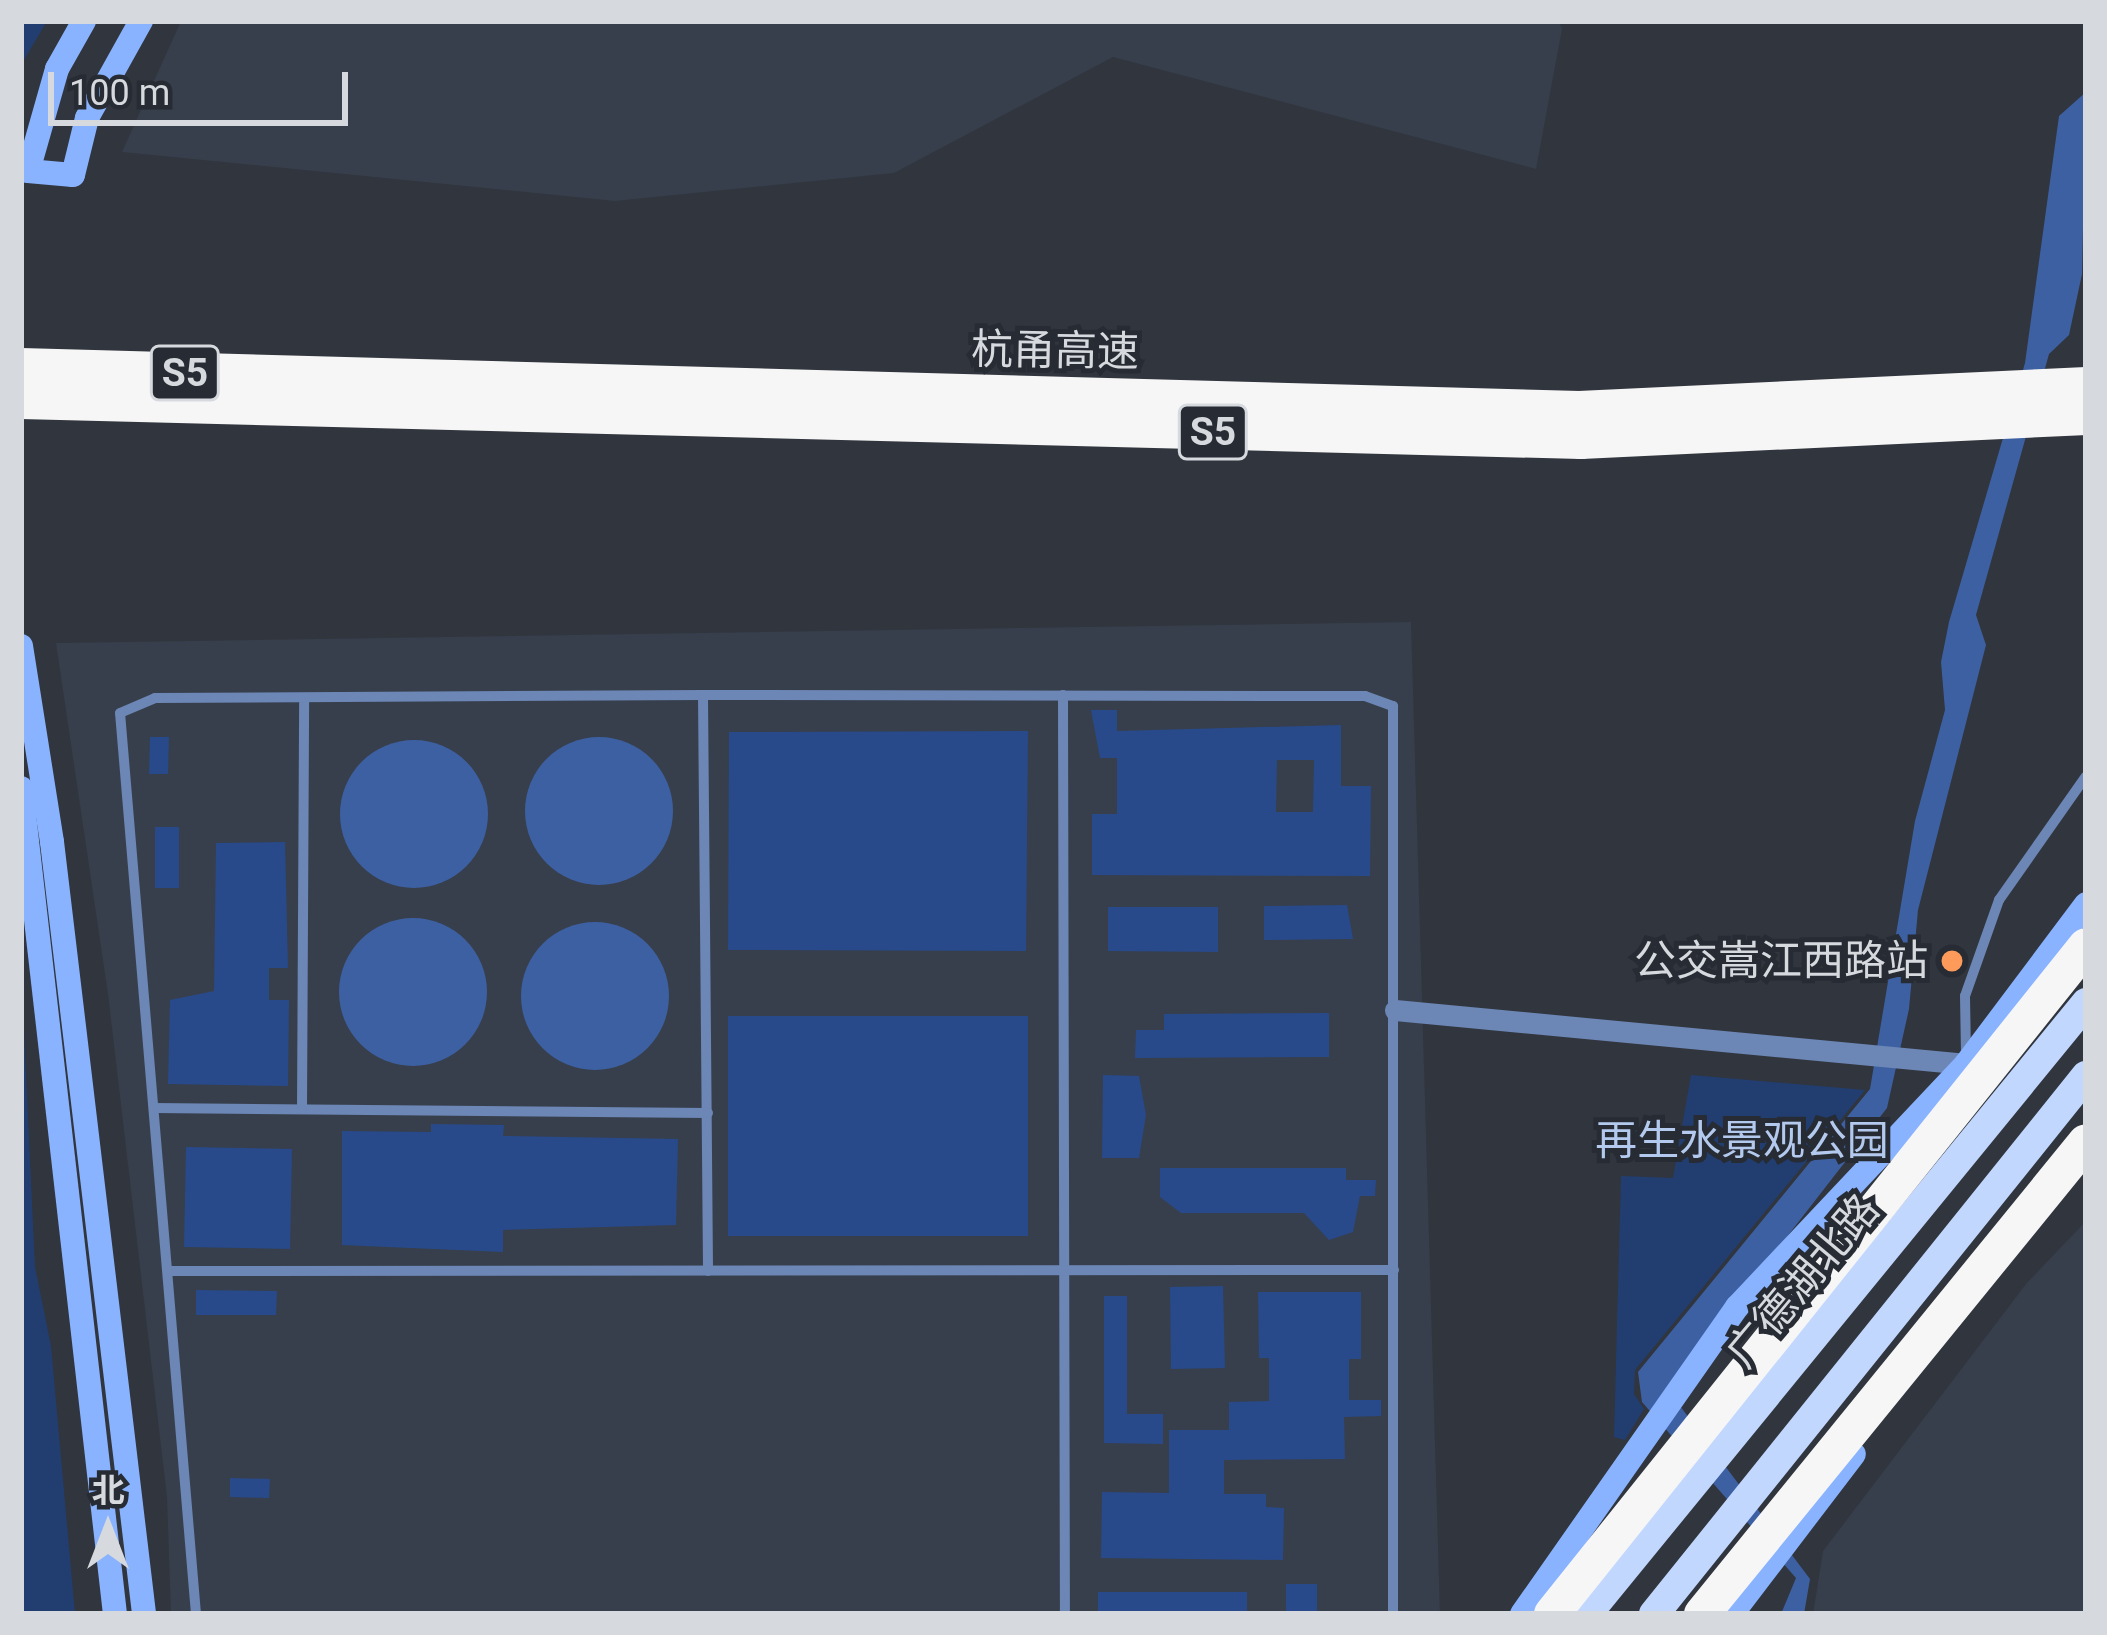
<!DOCTYPE html>
<html>
<head>
<meta charset="utf-8">
<style>
	body { margin:0 }
	#map { position:relative; width:2107px; height:1635px; overflow:hidden; background:#31353d; font-family:Roboto,"Noto Sans SC",sans-serif }
	div>[style] { position:absolute }
	[style*='--x'] { left:calc(var(--x)*1px); top:calc(var(--y)*1px); width:calc(var(--w)*1px); rotate:calc(var(--a)*1deg) }
	.built>* { inset:0; background:#373f4c }
	.green>* { inset:0; background:#223e71 }
	.water>* { inset:0; background:#3d60a2 }
	.round { border-radius:50% }
	.building>* { inset:0; background:#284a8a }
	.lane>* { height:10px; margin:-5px; padding:0 5px; transform-origin:5px; border-radius:5px; background:#6c86b5 }
	.street>* { height:21px; margin:-10.5px; padding:0 10.5px; transform-origin:10.5px; border-radius:10.5px; background:#6c86b5 }
	.secondary>* { height:24px; margin:-12px; padding:0 12px; transform-origin:12px; border-radius:12px; background:#89b3fe }
	.primary>* { height:30px; margin:-15px; padding:0 15px; transform-origin:15px; border-radius:15px; background:#c1d7fe }
	.highway>* { height:36px; margin:-18px; padding:0 18px; transform-origin:18px; border-radius:18px; background:#f6f6f6 }
	.dots>* { width:33px; height:33px; translate:-50% -50%; box-sizing:border-box; border:6px solid #272b33; border-radius:50% }
	span { translate:-50% -50%; white-space:nowrap; text-align:center; line-height:1.15; -webkit-text-stroke:10px #272b33; paint-order:stroke }
	.shield-label span { padding:3px 9px; background:#272b33; border:3px solid; border-radius:9px; -webkit-text-stroke-width:0 }
	.shield-label { font-size:39px; color:#d6d9de; font-weight:700 }
	.street-label { font-size:42px; color:#d6d9de }
	.poi-label { font-size:42px; color:#d6d9de }
	.right { translate:-100% -50%; text-align:right }
	.park-label { font-size:42px; color:#b4c9ee }
	.frame { position:absolute; inset:0; border:24px solid #d6d9de; pointer-events:none }
	.north { position:absolute; left:48px; top:1467px; width:120px; height:120px; -webkit-text-stroke:9px #272b33; paint-order:stroke; rotate:0deg; font-size:33px; font-weight:700; line-height:48px; text-align:center; color:#d6d9de }
	.north::after { content:''; display:block; margin:auto; width:42px; height:54px; background:#d6d9de; clip-path:polygon(50% 0,100% 100%,50% 72%,0 100%) }
	.scale { position:absolute; left:48px; top:72px; width:300px; height:54px; box-sizing:border-box; border:6px solid #d6d9de; border-top:0; padding-left:15px; font-size:36px; line-height:42px; white-space:nowrap; color:#d6d9de; -webkit-text-stroke:9px #272b33; paint-order:stroke }
</style>
</head>
<body>
<div id="map">
	<div class="built">
		<i style="clip-path:polygon(181px 21px,1559px 21px,1562px 29px,1536px 169px,1113px 57px,894px 173px,615px 201px,122px 152px)"></i>
		<i style="clip-path:polygon(1411px 622px,1440px 1614px,171px 1614px,167px 1497px,108px 994px,56px 643px)"></i>
		<i style="clip-path:polygon(2086px 1221px,2086px 1614px,1813px 1614px,1823px 1551px,2026px 1284px)"></i>
	</div>
	<div class="green">
		<i style="clip-path:polygon(21px 21px,47px 21px,21px 65px)"></i>
		<i style="clip-path:polygon(21px 968px,35px 1267px,51px 1346px,75px 1614px,21px 1614px)"></i>
		<i style="clip-path:polygon(1691px 1075px,1865px 1090px,1635px 1370px,1634px 1394px,1644px 1409px,1625px 1440px,1614px 1437px,1621px 1176px,1673px 1178px)"></i>
	</div>
	<div class="water">
		<i style="clip-path:polygon(2086px 92px,2082px 274px,2069px 335px,2049px 354px,1976px 615px,1986px 645px,1918px 910px,1909px 1009px,1887px 1108px,1668px 1390px,1810px 1579px,1804px 1614px,1781px 1614px,1796px 1578px,1642px 1402px,1638px 1372px,1870px 1089px,1915px 821px,1945px 710px,1941px 662px,1949px 622px,2025px 363px,2059px 116px)"></i>
		<i class="round" style="left:525px;top:737px;width:148px;height:148px"></i>
		<i class="round" style="left:340px;top:740px;width:148px;height:148px"></i>
		<i class="round" style="left:339px;top:918px;width:148px;height:148px"></i>
		<i class="round" style="left:521px;top:922px;width:148px;height:148px"></i>
	</div>
	<div class="building">
		<i style="clip-path:polygon(evenodd,1091px 710px,1117px 710px,1117px 731px,1341px 725px,1341px 786px,1371px 786px,1370px 876px,1092px 875px,1092px 814px,1117px 814px,1117px 758px,1100px 758px,1091px 710px,1277px 760px,1314px 760px,1313px 812px,1276px 812px,1277px 760px)"></i>
		<i style="clip-path:polygon(1028px 731px,1026px 951px,728px 950px,729px 732px)"></i>
		<i style="clip-path:polygon(150px 737px,169px 737px,168px 774px,149px 774px)"></i>
		<i style="clip-path:polygon(155px 827px,179px 827px,179px 888px,155px 888px)"></i>
		<i style="clip-path:polygon(285px 842px,288px 968px,269px 968px,269px 1000px,289px 1000px,288px 1086px,168px 1084px,170px 1000px,214px 991px,216px 843px)"></i>
		<i style="clip-path:polygon(1347px 905px,1353px 939px,1264px 940px,1264px 906px)"></i>
		<i style="clip-path:polygon(1108px 907px,1218px 907px,1218px 952px,1108px 951px)"></i>
		<i style="clip-path:polygon(1329px 1013px,1329px 1057px,1135px 1058px,1136px 1030px,1164px 1030px,1164px 1014px)"></i>
		<i style="clip-path:polygon(728px 1016px,1028px 1016px,1028px 1236px,728px 1236px)"></i>
		<i style="clip-path:polygon(1103px 1075px,1139px 1076px,1146px 1115px,1139px 1158px,1102px 1158px)"></i>
		<i style="clip-path:polygon(431px 1124px,504px 1125px,503px 1136px,678px 1139px,676px 1225px,503px 1230px,503px 1252px,342px 1245px,342px 1131px,431px 1132px)"></i>
		<i style="clip-path:polygon(186px 1147px,292px 1149px,290px 1249px,184px 1247px)"></i>
		<i style="clip-path:polygon(1160px 1168px,1346px 1168px,1346px 1180px,1376px 1180px,1375px 1196px,1360px 1196px,1353px 1232px,1329px 1240px,1304px 1213px,1181px 1213px,1160px 1197px)"></i>
		<i style="clip-path:polygon(1223px 1286px,1225px 1368px,1171px 1369px,1170px 1287px)"></i>
		<i style="clip-path:polygon(196px 1290px,277px 1291px,276px 1315px,196px 1315px)"></i>
		<i style="clip-path:polygon(1258px 1292px,1361px 1292px,1361px 1359px,1349px 1359px,1349px 1400px,1381px 1400px,1381px 1416px,1344px 1417px,1345px 1459px,1224px 1460px,1224px 1494px,1266px 1494px,1266px 1507px,1284px 1508px,1283px 1560px,1101px 1558px,1102px 1492px,1169px 1493px,1169px 1430px,1229px 1430px,1229px 1402px,1269px 1401px,1269px 1358px,1259px 1358px)"></i>
		<i style="clip-path:polygon(1104px 1296px,1127px 1296px,1127px 1414px,1163px 1414px,1163px 1444px,1104px 1443px)"></i>
		<i style="clip-path:polygon(230px 1478px,270px 1479px,269px 1498px,230px 1497px)"></i>
		<i style="clip-path:polygon(1286px 1584px,1317px 1584px,1317px 1614px,1286px 1614px)"></i>
		<i style="clip-path:polygon(1098px 1592px,1247px 1592px,1247px 1614px,1098px 1614px)"></i>
	</div>
	<div class="lane">
		<i style="--x:703;--y:695;--w:576;--a:89.5"></i>
		<i style="--x:1063;--y:695;--w:919;--a:89.88"></i>
		<i style="--x:1966;--y:1054;--w:58;--a:-91"></i>
		<i style="--x:1965;--y:996;--w:102;--a:-70.5"></i>
		<i style="--x:1999;--y:900;--w:151;--a:-54.9"></i>
		<i style="--x:154;--y:1108;--w:554;--a:0.52"></i>
		<i style="--x:302;--y:1109;--w:411;--a:-89.7"></i>
		<i style="--x:171;--y:1271;--w:1223;--a:-0.05"></i>
		<i style="--x:196;--y:1614;--w:904;--a:-94.82"></i>
		<i style="--x:120;--y:713;--w:38;--a:-23"></i>
		<i style="--x:155;--y:698;--w:548;--a:-0.31"></i>
		<i style="--x:703;--y:695;--w:662;--a:0.09"></i>
		<i style="--x:1365;--y:696;--w:30;--a:20"></i>
		<i style="--x:1393;--y:706;--w:908;--a:90"></i>
	</div>
	<div class="street">
		<i style="--x:1395;--y:1010;--w:574;--a:5.4"></i>
	</div>
	<div class="secondary">
		<i style="--x:84;--y:21;--w:55;--a:119.4"></i>
		<i style="--x:57;--y:69;--w:106;--a:105.9"></i>
		<i style="--x:28;--y:171;--w:45;--a:5.1"></i>
		<i style="--x:73;--y:175;--w:59;--a:-76.2"></i>
		<i style="--x:87;--y:118;--w:111;--a:-60.9"></i>
		<i style="--x:21;--y:646;--w:198;--a:81"></i>
		<i style="--x:52;--y:842;--w:777;--a:83.2"></i>
		<i style="--x:21;--y:788;--w:831;--a:83.51"></i>
		<i style="--x:1522;--y:1614;--w:375;--a:-55"></i>
		<i style="--x:1737;--y:1307;--w:334;--a:-46.7"></i>
		<i style="--x:1966;--y:1064;--w:200;--a:-53.1"></i>
		<i style="--x:1732;--y:1614;--w:201;--a:-52.7"></i>
	</div>
	<div class="primary">
		<i style="--x:1587;--y:1614;--w:789;--a:-50.76"></i>
		<i style="--x:1654;--y:1614;--w:690;--a:-51.24"></i>
	</div>
	<div class="highway">
		<i style="--x:21;--y:366;--w:1559;--a:1.58"></i>
		<i style="--x:1579;--y:409;--w:508;--a:-2.71"></i>
		<i style="--x:21;--y:401;--w:1561;--a:1.47"></i>
		<i style="--x:1581;--y:441;--w:506;--a:-2.72"></i>
		<i style="--x:1552;--y:1614;--w:855;--a:-51.36"></i>
		<i style="--x:1702;--y:1614;--w:608;--a:-50.87"></i>
	</div>
	<div class="dots">
		<i style="left:1952px;top:961px;background:#ff9b5a"></i>
	</div>
	<div class="shield-label">
		<span style="left:185px;top:373px">S5</span>
		<span style="left:1213px;top:432px">S5</span>
	</div>
	<div class="street-label">
		<span style="left:1055px;top:351px;rotate:1deg">杭甬高速</span>
		<span style="left:1803px;top:1281px;rotate:-50deg">广德湖北路</span>
	</div>
	<div class="poi-label">
		<span class="right" style="left:1928px;top:961px">公交嵩江西路站</span>
	</div>
	<div class="park-label">
		<span style="left:1742px;top:1141px">再生水景观公园</span>
	</div>
	<div class="frame"></div>
	<div class="north">北</div>
	<div class="scale">100 m</div>
</div>
</body>
</html>
